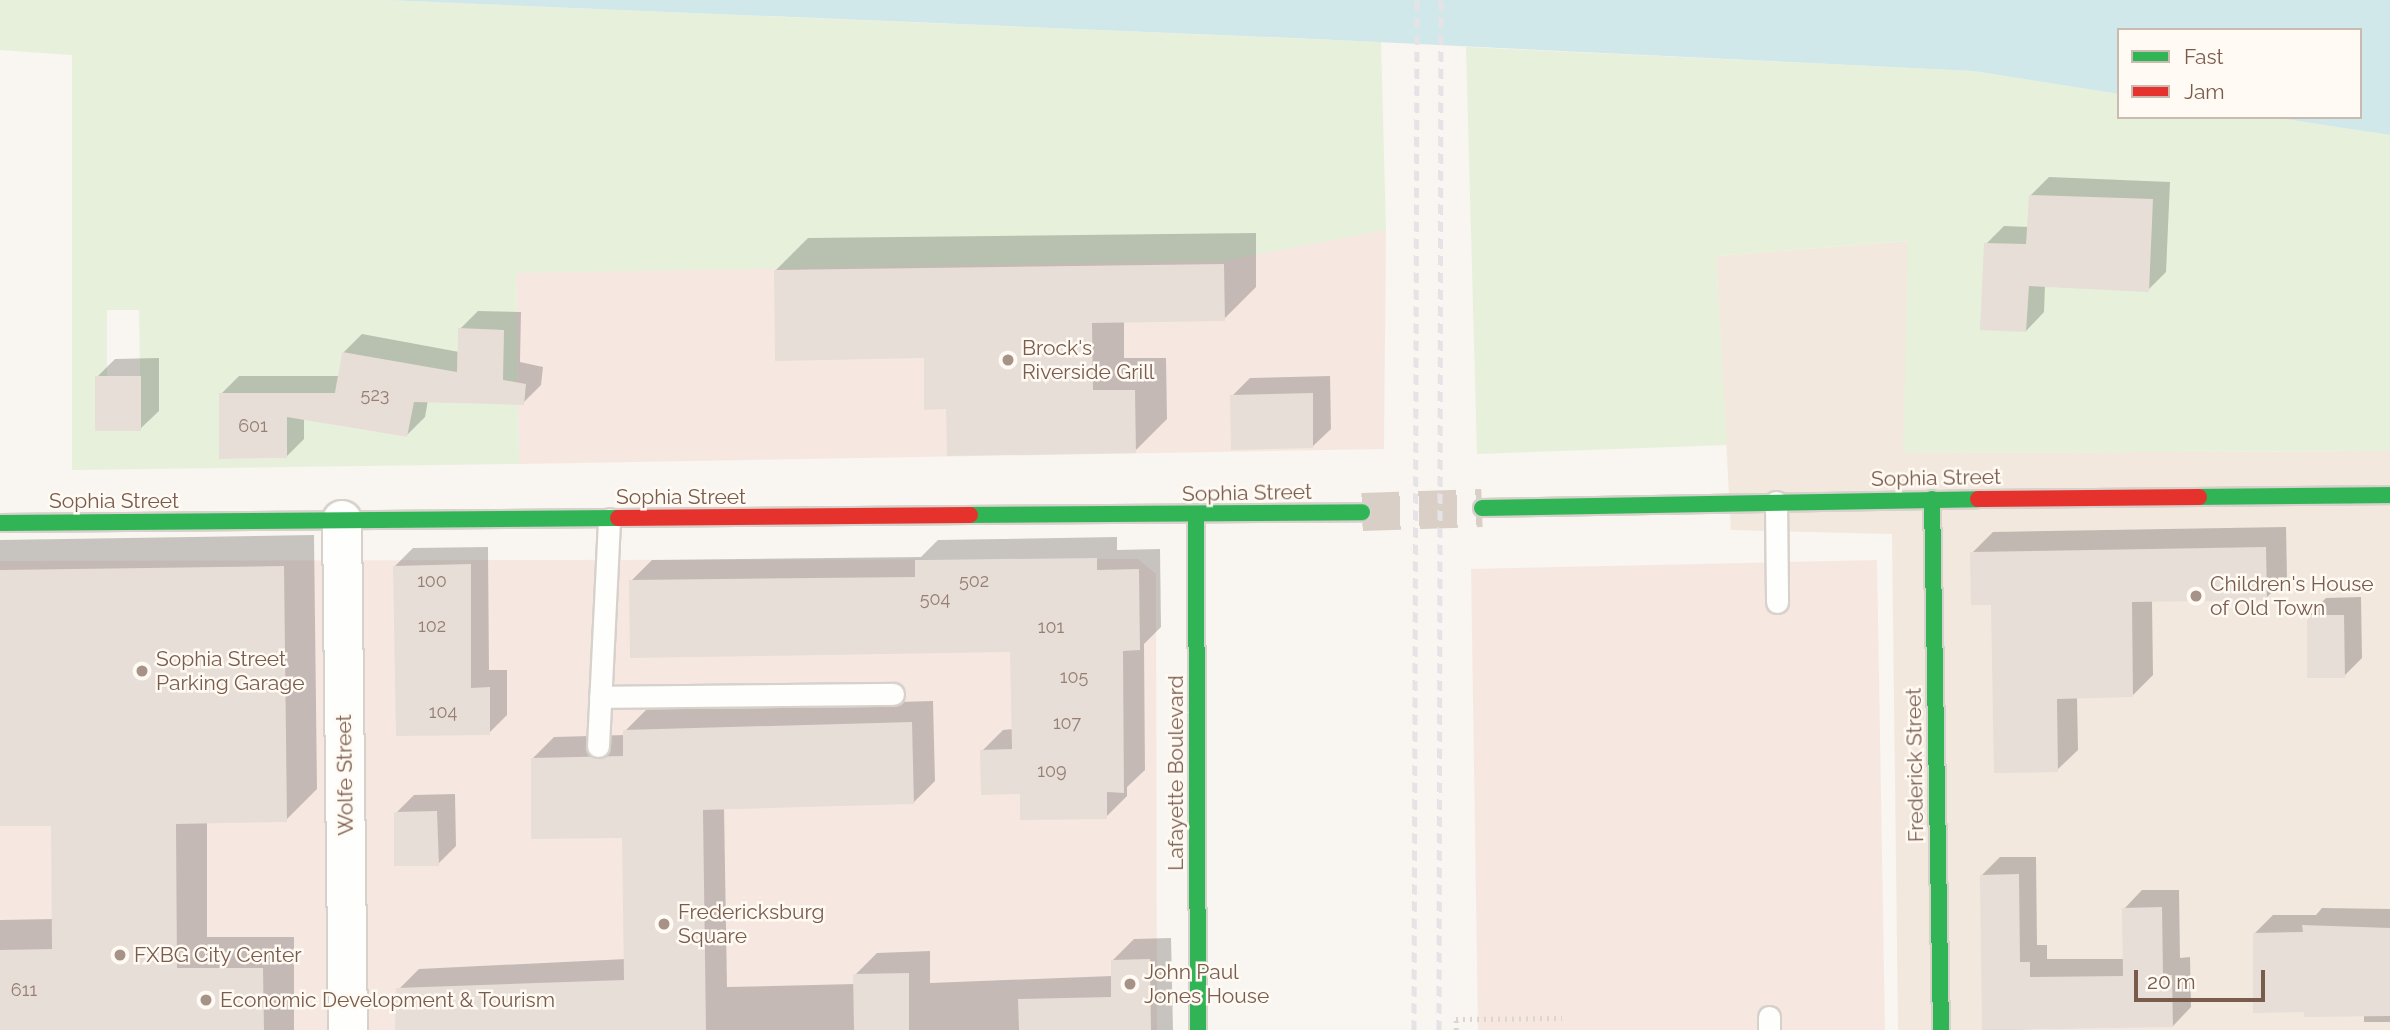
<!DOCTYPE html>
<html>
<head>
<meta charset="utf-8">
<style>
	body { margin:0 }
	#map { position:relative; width:2390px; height:1030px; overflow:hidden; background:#f9f5f0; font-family:Raleway,sans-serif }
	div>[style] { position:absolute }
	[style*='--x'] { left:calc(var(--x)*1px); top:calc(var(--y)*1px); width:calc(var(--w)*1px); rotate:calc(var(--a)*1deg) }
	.residential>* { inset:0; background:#f2e8de }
	.commercial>* { inset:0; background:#f6e8e1 }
	.green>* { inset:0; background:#e7f0db }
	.water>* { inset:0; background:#d0e8ea }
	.shadow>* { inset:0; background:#0003 }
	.building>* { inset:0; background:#e6ded7 }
	.secondary-tunnel>* { height:38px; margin-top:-19px; transform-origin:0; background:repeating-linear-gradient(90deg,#d9cfc7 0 38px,transparent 0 57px) }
	.path>* { height:4.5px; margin-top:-2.25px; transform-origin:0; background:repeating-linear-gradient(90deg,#dcd5d0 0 2px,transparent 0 7px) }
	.roads { filter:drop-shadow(2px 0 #d7d1cb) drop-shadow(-2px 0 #d7d1cb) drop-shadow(0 2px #d7d1cb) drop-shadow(0 -2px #d7d1cb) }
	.lane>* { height:21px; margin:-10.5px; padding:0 10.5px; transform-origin:10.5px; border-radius:10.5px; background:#fefefd }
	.street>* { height:38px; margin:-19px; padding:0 19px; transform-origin:19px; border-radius:19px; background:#fefefd }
	.fast>* { height:16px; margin:-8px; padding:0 8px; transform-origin:8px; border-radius:8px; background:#30b455 }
	.jam>* { height:16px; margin:-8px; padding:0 8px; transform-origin:8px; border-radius:8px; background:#e5322d }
	.rail>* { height:5px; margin-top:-2.5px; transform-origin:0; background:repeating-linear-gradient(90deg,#e6e3e7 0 10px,transparent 0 17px) }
	.dots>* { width:19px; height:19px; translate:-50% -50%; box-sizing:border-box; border:4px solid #fffaf3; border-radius:50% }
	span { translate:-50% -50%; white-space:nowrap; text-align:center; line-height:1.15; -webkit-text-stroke:5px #fffaf3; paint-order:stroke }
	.number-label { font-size:18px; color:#977e72 }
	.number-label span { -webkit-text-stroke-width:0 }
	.poi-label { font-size:21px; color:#7a5c4d }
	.left { translate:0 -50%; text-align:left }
	.street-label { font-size:21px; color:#7a5c4d }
	.legend { position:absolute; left:2117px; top:28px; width:245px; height:91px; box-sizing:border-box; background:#fffaf3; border:2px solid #cabbb1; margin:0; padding:9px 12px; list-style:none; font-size:21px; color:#7a5c4d }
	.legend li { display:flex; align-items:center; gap:14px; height:35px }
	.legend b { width:35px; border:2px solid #cabbb1 }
	.scale { position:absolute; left:2134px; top:970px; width:131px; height:32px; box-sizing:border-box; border:4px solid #7a5c4d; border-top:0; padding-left:9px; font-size:21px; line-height:24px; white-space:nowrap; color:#7a5c4d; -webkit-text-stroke:5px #fffaf3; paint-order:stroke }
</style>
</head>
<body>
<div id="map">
	<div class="residential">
		<i style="clip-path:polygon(1909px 241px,1904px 453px,2390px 451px,2390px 1030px,1898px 1030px,1892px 534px,1731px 530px,1716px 256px)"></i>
	</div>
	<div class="commercial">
		<i style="clip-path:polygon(1386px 230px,1384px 449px,519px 464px,516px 273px)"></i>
		<i style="clip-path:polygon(1138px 559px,1156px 574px,1157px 1030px,0 1030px,0 561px)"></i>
		<i style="clip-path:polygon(1877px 560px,1885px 1030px,1478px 1030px,1471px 569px)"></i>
	</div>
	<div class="green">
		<i style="clip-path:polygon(evenodd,0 0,385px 0,1381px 42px,1386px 230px,1223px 261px,516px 273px,519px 464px,72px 470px,72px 55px,0 50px,0 0,107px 310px,139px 310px,141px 431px,95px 431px,95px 377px,107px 376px,107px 310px,0 0,458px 329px,504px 330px,501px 404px,456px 403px,458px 329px,0 0,342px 352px,420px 366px,407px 437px,329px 424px,342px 352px,0 0,219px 394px,287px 394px,287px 458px,220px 459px,219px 394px)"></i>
		<i style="clip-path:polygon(1466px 47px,1973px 71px,2119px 94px,2119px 117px,2272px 117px,2390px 135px,2390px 451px,1903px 453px,1908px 241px,1716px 256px,1727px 445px,1477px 454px)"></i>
	</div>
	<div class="water">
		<i style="clip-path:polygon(385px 0,2390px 0,2390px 135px,2272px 117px,2360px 117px,2360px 30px,2119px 30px,2119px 94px,1973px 71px,1315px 39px)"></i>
	</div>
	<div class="shadow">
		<i style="clip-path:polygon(2049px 177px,2170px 182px,2166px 272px,2148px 290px,2045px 285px,2044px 312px,2026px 331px,1986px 244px,2004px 226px,2029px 227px,2031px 195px)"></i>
		<i style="clip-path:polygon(1256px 233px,1256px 287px,1224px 319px,1124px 321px,1124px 358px,1166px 358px,1167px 419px,1135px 451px,947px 408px,925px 357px,776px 270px,808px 238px)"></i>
		<i style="clip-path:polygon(478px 311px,521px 312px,520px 362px,543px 367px,541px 385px,523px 403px,428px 400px,425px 417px,407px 435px,304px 418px,304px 439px,286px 457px,221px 394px,239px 376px,340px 376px,344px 352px,362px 334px,459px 352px,460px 329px)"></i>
		<i style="clip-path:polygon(159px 358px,159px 411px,140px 429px,97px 377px,115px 359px)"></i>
		<i style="clip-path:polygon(1330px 376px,1331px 429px,1312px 447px,1232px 396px,1250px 378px)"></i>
		<i style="clip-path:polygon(2286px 527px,2287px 578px,2266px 598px,2152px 600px,2153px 675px,2132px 696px,2077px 697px,2078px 750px,2057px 770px,1972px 553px,1993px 532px)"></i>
		<i style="clip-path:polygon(314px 535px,317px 789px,286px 820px,207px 822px,207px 937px,294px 937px,294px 1030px,0 1030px,0 920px,54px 919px,52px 824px,0 825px,0 540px)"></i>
		<i style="clip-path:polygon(1117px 537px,1117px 550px,1160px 549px,1161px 627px,1144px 644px,1145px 770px,1127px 787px,1127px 796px,1106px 817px,1022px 792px,982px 751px,1003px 730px,1013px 729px,1011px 650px,631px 581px,652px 560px,921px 557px,938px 540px)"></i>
		<i style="clip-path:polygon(488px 547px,489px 670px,507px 670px,507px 715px,489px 733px,395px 566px,413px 548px)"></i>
		<i style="clip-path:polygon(2361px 597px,2362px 658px,2344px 676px,2308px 616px,2326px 598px)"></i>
		<i style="clip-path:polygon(933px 701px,935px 781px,913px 803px,724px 807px,727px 987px,855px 984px,855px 975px,877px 953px,930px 951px,930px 983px,1112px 976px,1112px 961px,1134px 939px,1171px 938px,1173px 1030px,397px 1030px,397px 991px,419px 969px,626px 959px,623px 836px,532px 759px,554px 737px,625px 735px,625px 731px,647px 709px)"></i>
		<i style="clip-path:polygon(455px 794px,456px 846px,438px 864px,396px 813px,414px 795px)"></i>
		<i style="clip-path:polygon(2000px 857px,2036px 857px,2037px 945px,2047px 945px,2047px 959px,2124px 959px,2124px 909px,2142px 890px,2179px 890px,2180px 958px,2190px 957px,2191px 1007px,2173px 1026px,1984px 1030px,1982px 875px)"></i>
		<i style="clip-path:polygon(2322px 908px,2390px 909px,2390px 1022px,2364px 1022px,2364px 1014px,2305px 1010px,2254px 934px,2273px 915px,2316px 915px)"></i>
	</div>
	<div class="building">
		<i style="clip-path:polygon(2029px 195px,2153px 199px,2149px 292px,2029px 286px,2026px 332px,1980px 330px,1984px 243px,2026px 244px)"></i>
		<i style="clip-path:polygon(1224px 264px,1225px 321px,1092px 323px,1093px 390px,1135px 390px,1136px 453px,947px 456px,946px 409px,924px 410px,924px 358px,775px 361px,774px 270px)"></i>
		<i style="clip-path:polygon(458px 328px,504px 330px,503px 380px,526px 384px,524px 405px,414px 402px,407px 437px,287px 417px,287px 458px,219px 459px,219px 393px,335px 393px,342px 352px,457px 372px)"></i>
		<i style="clip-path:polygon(95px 376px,141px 376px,141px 431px,95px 431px)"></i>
		<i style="clip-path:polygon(1313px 393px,1313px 448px,1231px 450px,1230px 395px)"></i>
		<i style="clip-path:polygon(2266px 547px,2267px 600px,2132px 602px,2133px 697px,2057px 699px,2058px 772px,1994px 773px,1991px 605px,1971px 605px,1970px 552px)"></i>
		<i style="clip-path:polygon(1097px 558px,1097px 570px,1139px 569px,1140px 650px,1123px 651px,1124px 793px,1107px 792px,1107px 819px,1020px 820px,1020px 794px,981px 795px,980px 750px,1012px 749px,1010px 652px,630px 658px,629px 580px,915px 577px,915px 560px)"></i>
		<i style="clip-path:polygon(471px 564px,471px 688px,490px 687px,490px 735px,396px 736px,393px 566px)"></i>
		<i style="clip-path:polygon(284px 566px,287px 822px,176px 824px,177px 968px,263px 968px,264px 1030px,0 1030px,0 950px,52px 949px,51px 826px,0 826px,0 570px)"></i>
		<i style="clip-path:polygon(2307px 615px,2344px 615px,2345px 678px,2307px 678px)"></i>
		<i style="clip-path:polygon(912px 722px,914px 804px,703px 810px,706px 1030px,395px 1030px,396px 988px,624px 980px,622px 838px,531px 839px,531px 758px,623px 756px,623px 730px)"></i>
		<i style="clip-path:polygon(437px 811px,439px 866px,394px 866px,394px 812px)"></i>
		<i style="clip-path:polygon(2019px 874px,2020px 962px,2030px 962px,2030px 977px,2123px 976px,2122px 908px,2162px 907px,2163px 975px,2172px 975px,2173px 1027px,1982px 1030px,1980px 875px)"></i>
		<i style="clip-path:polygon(2302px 925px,2390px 928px,2390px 1016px,2304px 1017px,2304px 1012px,2253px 1013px,2253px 933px,2303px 932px)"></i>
		<i style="clip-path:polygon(1150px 959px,1151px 1030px,1019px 1030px,1018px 999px,1111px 997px,1111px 960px)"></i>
		<i style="clip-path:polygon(909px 973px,909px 1030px,854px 1030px,853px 974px)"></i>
	</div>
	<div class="secondary-tunnel">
		<i style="--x:1362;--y:512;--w:120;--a:-1.9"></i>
	</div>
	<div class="path">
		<i style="--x:1456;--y:1030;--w:11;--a:-90"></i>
		<i style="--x:1456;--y:1019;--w:106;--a:-0.5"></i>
	</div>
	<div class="roads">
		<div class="lane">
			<i style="--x:1776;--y:502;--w:100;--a:89.4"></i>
			<i style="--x:600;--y:697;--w:293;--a:-0.6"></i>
			<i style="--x:598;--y:746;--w:227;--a:-87.2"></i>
			<i style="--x:1769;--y:1017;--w:13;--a:90"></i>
		</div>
		<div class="street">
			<i style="--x:342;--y:520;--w:510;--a:89.33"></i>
		</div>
		<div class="fast">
			<i style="--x:2199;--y:497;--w:191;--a:-0.6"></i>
			<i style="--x:1932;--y:499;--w:531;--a:89.03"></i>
			<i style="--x:1482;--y:508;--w:496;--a:-1"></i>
			<i style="--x:970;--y:515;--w:392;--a:-0.4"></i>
			<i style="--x:1196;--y:515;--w:515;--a:89.78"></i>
			<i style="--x:0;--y:523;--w:618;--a:-0.46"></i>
		</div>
		<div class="jam">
			<i style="--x:1978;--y:499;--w:221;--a:-0.5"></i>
			<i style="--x:618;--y:518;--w:352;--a:-0.5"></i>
		</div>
	</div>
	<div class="rail">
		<i style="--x:1414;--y:1030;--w:1030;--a:-89.83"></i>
		<i style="--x:1439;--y:1030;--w:1030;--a:-89.89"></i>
	</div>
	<div class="dots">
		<i style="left:1008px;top:360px;background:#a69286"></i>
		<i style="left:2196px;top:596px;background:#a69286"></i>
		<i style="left:142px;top:671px;background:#a69286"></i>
		<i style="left:664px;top:924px;background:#a69286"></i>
		<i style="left:120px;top:955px;background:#a69286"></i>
		<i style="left:1130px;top:984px;background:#a69286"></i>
		<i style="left:206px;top:1000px;background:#a69286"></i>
	</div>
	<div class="number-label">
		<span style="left:375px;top:395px">523</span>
		<span style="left:253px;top:426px">601</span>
		<span style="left:432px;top:581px">100</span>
		<span style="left:974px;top:581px">502</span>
		<span style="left:935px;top:599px">504</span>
		<span style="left:432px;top:626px">102</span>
		<span style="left:1051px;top:627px">101</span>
		<span style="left:1074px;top:677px">105</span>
		<span style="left:443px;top:712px">104</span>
		<span style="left:1067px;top:723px">107</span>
		<span style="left:1052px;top:771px">109</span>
		<span style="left:24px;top:990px">611</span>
	</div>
	<div class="poi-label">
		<span class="left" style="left:1022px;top:360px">Brock's<br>Riverside Grill</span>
		<span class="left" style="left:2210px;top:596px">Children's House<br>of Old Town</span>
		<span class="left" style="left:156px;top:671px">Sophia Street<br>Parking Garage</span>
		<span class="left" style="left:678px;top:924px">Fredericksburg<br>Square</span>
		<span class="left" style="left:134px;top:955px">FXBG City Center</span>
		<span class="left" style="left:1144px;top:984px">John Paul<br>Jones House</span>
		<span class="left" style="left:220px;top:1000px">Economic Development &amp; Tourism</span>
	</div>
	<div class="street-label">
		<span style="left:1936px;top:478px;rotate:-1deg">Sophia Street</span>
		<span style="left:1247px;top:493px;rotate:-1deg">Sophia Street</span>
		<span style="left:681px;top:497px">Sophia Street</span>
		<span style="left:114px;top:501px">Sophia Street</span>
		<span style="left:1915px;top:765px;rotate:-91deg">Frederick Street</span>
		<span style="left:1176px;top:773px;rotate:-90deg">Lafayette Boulevard</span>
		<span style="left:345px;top:775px;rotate:-91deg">Wolfe Street</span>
	</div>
	<ul class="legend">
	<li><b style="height:9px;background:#30b455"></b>Fast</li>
	<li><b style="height:9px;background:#e5322d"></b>Jam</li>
	</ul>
	<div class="scale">20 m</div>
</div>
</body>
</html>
